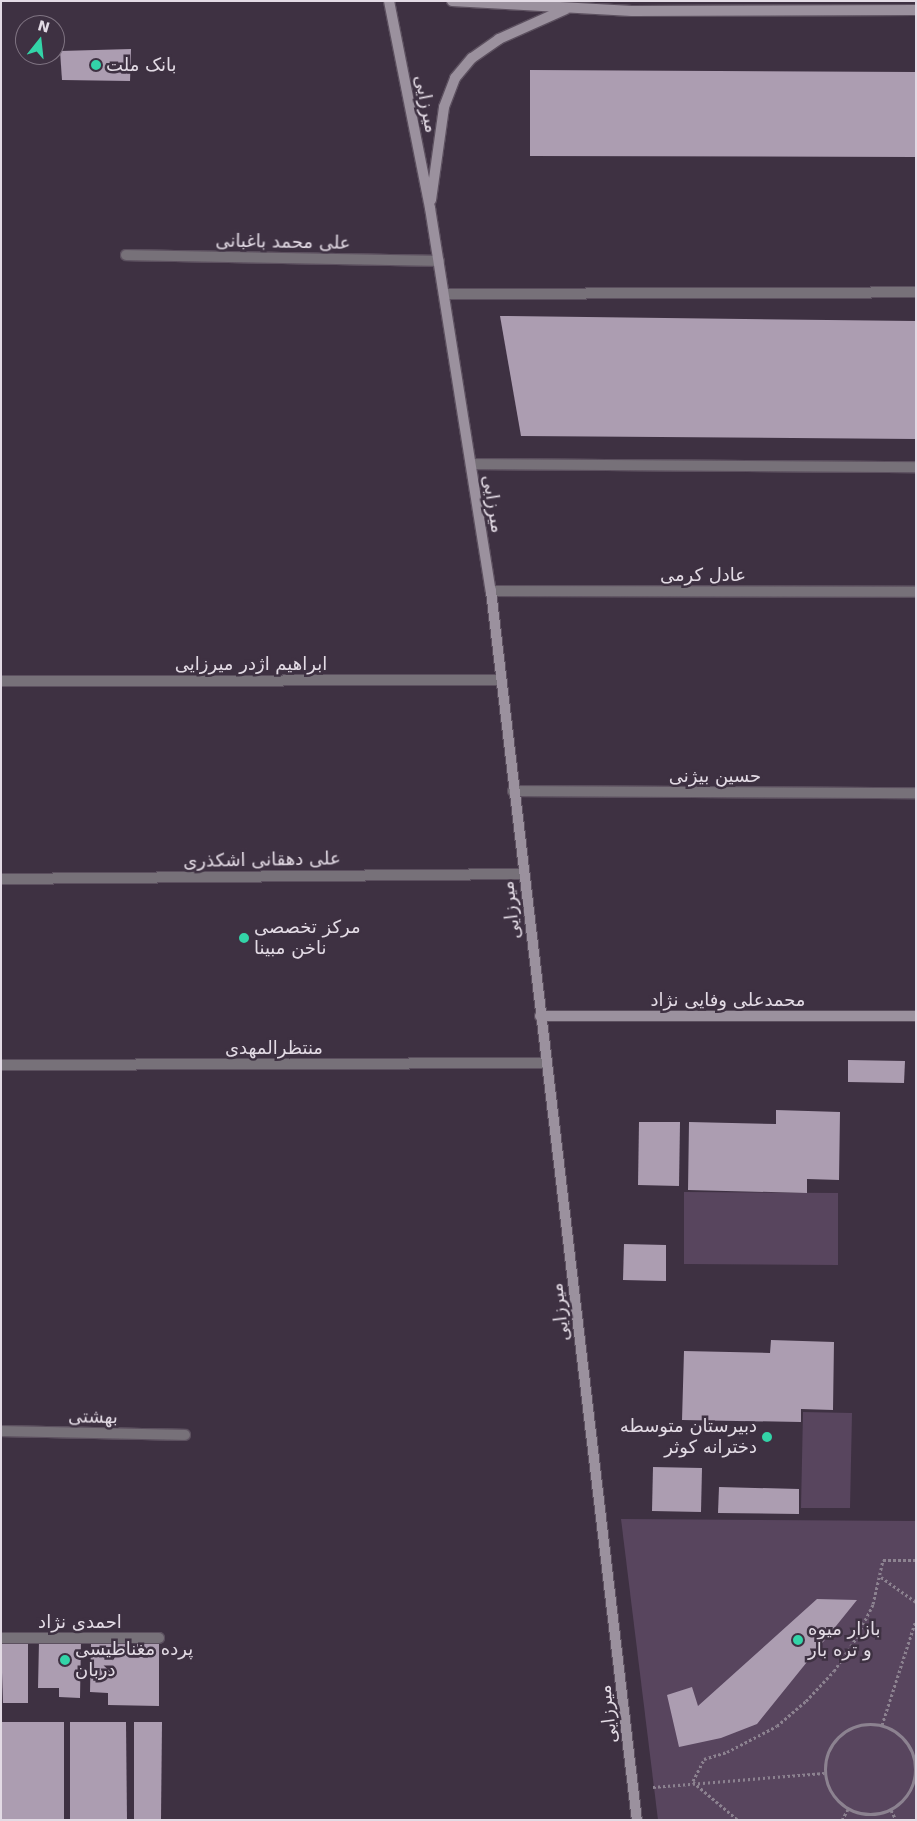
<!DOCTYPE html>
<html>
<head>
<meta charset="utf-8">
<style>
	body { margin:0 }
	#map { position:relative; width:917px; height:1821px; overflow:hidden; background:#3e3142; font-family:"DejaVu Sans","Noto Naskh Arabic",sans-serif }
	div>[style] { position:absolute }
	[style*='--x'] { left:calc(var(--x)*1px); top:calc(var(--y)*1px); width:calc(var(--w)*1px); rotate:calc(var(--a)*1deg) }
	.green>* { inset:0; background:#58455e }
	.building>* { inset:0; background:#ac9db1 }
	.path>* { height:3px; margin-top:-1.5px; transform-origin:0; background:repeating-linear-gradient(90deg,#8c8290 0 2.5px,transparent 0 5px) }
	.path>.ring { margin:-1.5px; padding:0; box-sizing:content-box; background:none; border:3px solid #8c8290; border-radius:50% }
	.roads { filter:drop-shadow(1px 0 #5c505f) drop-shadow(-1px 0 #5c505f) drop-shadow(0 1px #5c505f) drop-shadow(0 -1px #5c505f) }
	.street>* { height:10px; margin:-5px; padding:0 5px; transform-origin:5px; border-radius:5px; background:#777179 }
	.secondary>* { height:10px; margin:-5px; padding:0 5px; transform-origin:5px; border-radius:5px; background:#9b919e }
	.dots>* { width:14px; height:14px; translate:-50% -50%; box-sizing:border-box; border:2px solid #3e3142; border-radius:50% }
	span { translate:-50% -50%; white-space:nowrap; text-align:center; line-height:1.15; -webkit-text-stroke:5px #3e3142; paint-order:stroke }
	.poi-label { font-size:18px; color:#e3dbe5 }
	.left { translate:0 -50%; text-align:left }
	.right { translate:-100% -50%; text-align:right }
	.street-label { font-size:18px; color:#e3dbe5 }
	.frame { position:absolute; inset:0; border:2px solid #e3dbe5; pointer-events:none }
	.north { position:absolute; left:15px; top:15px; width:50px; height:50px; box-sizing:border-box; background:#3e3142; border:1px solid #807583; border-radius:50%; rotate:16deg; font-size:14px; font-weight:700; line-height:20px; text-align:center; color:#e3dbe5 }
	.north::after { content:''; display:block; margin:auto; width:18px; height:22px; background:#33d4a8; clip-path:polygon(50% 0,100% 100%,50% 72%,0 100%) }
</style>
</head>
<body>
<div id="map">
	<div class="green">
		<i style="clip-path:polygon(684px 1192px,838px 1193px,838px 1265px,684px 1264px)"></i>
		<i style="clip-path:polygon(803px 1412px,852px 1413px,850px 1508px,801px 1508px)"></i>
		<i style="clip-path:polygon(621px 1519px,916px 1521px,916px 1820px,658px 1820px)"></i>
	</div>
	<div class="building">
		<i style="clip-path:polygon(131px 49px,130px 81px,62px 80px,60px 51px)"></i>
		<i style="clip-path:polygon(530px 70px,916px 72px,916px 157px,530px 156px)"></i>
		<i style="clip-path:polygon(500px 316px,916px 321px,916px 439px,521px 436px)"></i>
		<i style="clip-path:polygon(848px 1060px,905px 1061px,904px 1083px,848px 1082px)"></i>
		<i style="clip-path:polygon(776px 1110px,840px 1112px,839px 1180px,807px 1179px,807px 1193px,688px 1190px,689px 1122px,776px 1124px)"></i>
		<i style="clip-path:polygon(639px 1122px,680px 1122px,679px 1186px,638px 1185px)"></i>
		<i style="clip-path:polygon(624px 1244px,666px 1245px,666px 1281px,623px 1280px)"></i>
		<i style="clip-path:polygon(771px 1340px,834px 1342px,833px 1410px,801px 1409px,801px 1422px,682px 1420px,684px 1351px,770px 1353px)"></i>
		<i style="clip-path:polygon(653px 1467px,702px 1468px,701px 1512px,652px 1511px)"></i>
		<i style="clip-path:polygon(719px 1487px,799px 1489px,799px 1514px,718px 1513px)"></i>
		<i style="clip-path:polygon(817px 1599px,857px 1600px,757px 1724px,721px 1738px,679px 1747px,667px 1695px,692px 1687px,698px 1706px)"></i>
		<i style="clip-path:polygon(39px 1641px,81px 1641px,80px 1698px,59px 1697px,59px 1688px,38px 1688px)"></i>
		<i style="clip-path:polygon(1px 1643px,28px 1643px,28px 1703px,3px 1703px)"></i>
		<i style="clip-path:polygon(91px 1644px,159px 1644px,159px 1706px,108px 1705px,108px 1693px,90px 1692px)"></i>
		<i style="clip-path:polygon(1px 1722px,64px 1722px,64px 1820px,1px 1820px)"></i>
		<i style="clip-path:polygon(70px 1722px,126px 1722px,127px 1820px,70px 1820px)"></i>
		<i style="clip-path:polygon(134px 1722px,162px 1722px,161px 1820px,134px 1820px)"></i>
	</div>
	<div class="path">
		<i style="--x:881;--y:1577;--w:43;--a:35.5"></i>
		<i class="ring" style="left:825px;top:1724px;width:87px;height:87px"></i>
		<i style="--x:882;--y:1725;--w:110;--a:-72.1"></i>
		<i style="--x:693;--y:1781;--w:25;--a:-63"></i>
		<i style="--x:704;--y:1759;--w:24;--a:-17"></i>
		<i style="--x:727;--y:1752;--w:56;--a:-27.5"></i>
		<i style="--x:777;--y:1726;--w:38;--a:-41"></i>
		<i style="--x:806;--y:1701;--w:41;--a:-47"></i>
		<i style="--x:834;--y:1671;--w:40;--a:-56"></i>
		<i style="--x:856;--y:1638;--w:38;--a:-63"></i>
		<i style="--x:873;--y:1604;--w:45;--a:-77.2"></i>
		<i style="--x:883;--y:1560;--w:33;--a:0"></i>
		<i style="--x:693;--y:1782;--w:59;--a:40.2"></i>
		<i style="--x:653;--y:1787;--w:172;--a:-4.7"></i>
		<i style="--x:891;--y:1810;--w:11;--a:63"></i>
		<i style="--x:842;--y:1820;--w:13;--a:-61"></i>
	</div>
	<div class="roads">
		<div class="street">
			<i style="--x:126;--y:255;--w:313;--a:1.1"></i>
			<i style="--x:444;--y:294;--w:472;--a:-0.2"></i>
			<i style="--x:471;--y:464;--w:445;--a:0.4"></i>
			<i style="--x:491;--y:591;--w:425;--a:0.1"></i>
			<i style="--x:1;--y:681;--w:499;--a:-0.1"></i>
			<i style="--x:513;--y:791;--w:403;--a:0.3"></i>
			<i style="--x:1;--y:879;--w:522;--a:-0.55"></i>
			<i style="--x:1;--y:1065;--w:545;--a:-0.21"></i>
			<i style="--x:1;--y:1431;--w:184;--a:1.2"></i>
			<i style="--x:1;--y:1638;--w:158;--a:0"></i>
		</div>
		<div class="secondary">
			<i style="--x:389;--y:1;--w:211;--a:78.8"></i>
			<i style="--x:430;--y:208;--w:388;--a:81"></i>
			<i style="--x:491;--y:591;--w:1238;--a:83.23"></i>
			<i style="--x:452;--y:1;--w:180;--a:3.2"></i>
			<i style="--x:632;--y:11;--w:284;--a:-0.2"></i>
			<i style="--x:431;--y:200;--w:94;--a:-82"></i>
			<i style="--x:444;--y:107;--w:31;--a:-69"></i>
			<i style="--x:455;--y:78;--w:26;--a:-50"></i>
			<i style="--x:472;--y:58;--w:33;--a:-35"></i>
			<i style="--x:499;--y:39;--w:73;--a:-24.1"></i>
			<i style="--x:540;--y:1016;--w:376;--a:0"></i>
		</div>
	</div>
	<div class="dots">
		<i style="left:96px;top:65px;background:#33d4a8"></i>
		<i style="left:244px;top:938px;background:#33d4a8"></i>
		<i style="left:767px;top:1437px;background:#33d4a8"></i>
		<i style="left:798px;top:1640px;background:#33d4a8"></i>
		<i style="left:65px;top:1660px;background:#33d4a8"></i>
	</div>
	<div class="poi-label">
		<span class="left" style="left:106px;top:65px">بانک ملت</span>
		<span class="left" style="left:254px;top:938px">مرکز تخصصی<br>ناخن مبینا</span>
		<span class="right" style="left:757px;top:1437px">دبیرستان متوسطه<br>دخترانه کوثر</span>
		<span class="left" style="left:808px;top:1640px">بازار میوه<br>و تره بار</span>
		<span class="left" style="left:75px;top:1660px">پرده مغناطیسی<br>دربان</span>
	</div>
	<div class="street-label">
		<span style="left:426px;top:104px;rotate:79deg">میرزایی</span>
		<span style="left:283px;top:242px;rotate:1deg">علی محمد باغبانی</span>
		<span style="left:493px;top:504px;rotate:81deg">میرزایی</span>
		<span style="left:703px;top:575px">عادل کرمی</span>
		<span style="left:251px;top:664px">ابراهیم اژدر میرزایی</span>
		<span style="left:715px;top:776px">حسین بیژنی</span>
		<span style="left:262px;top:860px;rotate:-1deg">علی دهقانی اشکذری</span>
		<span style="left:511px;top:910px;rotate:-97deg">میرزایی</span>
		<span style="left:728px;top:1000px">محمدعلی وفایی نژاد</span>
		<span style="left:274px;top:1048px">منتظرالمهدی</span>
		<span style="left:560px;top:1312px;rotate:-97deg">میرزایی</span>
		<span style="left:93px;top:1417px;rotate:1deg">بهشتی</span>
		<span style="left:80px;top:1622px">احمدی نژاد</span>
		<span style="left:608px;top:1714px;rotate:-97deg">میرزایی</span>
	</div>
	<div class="frame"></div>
	<div class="north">N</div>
</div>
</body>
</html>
